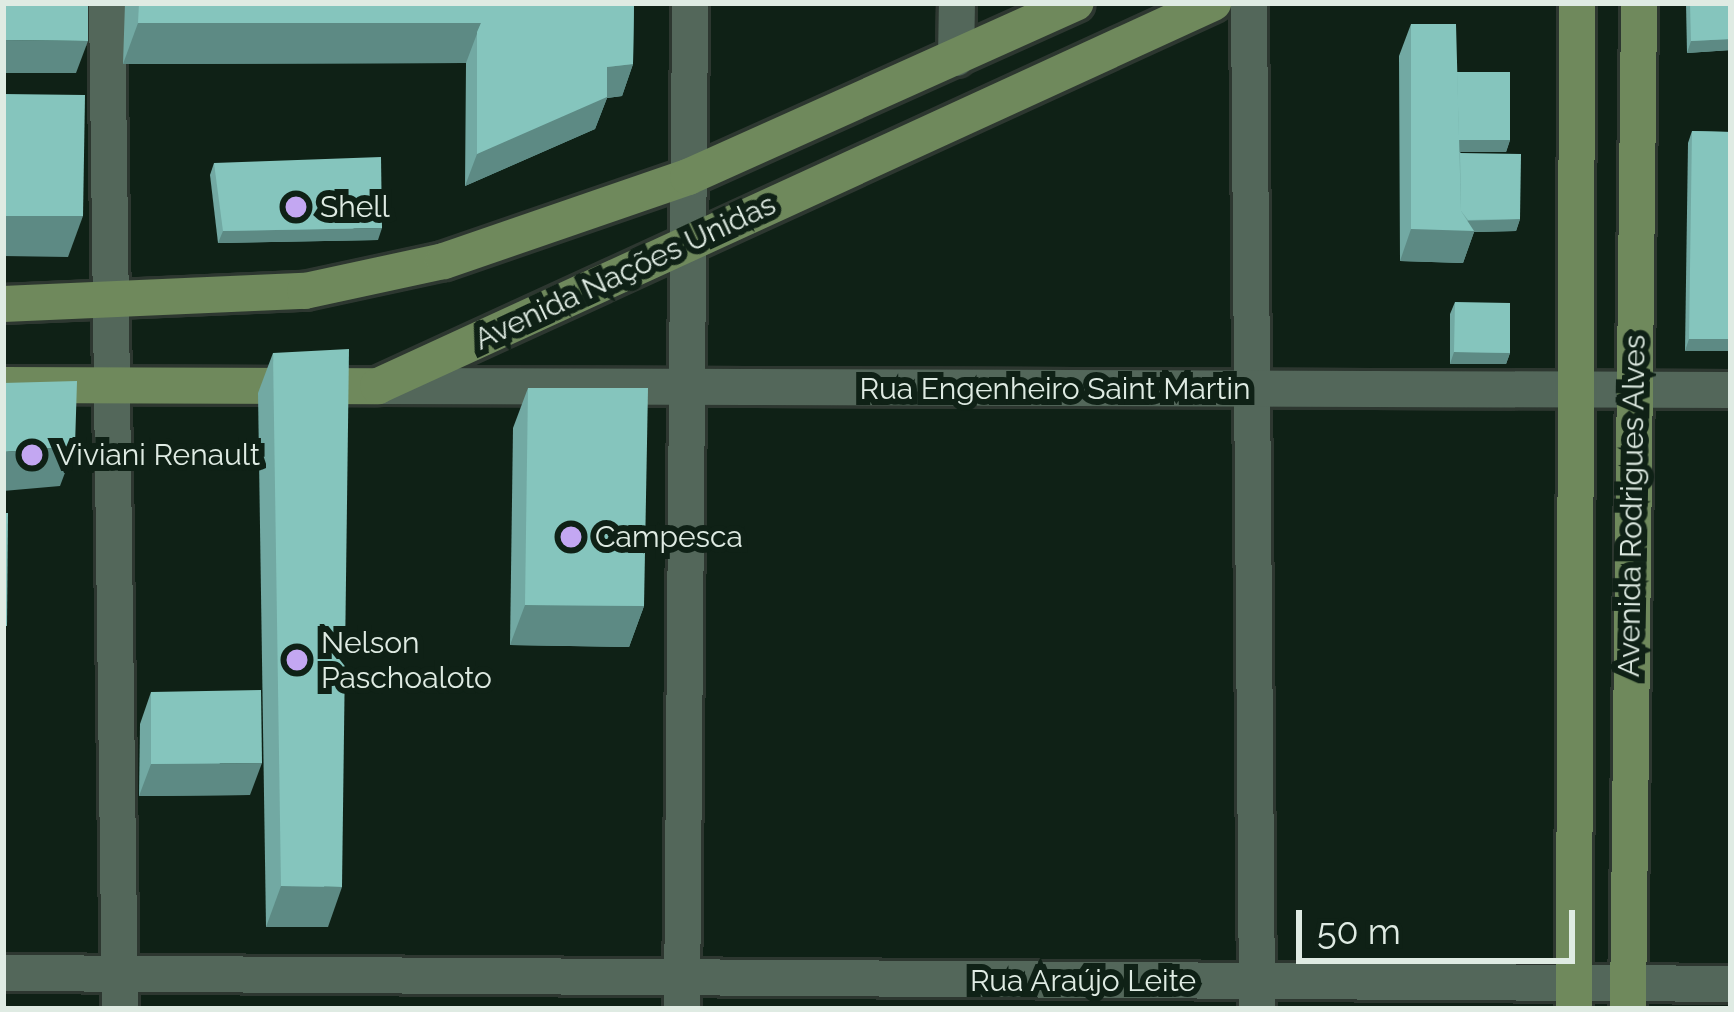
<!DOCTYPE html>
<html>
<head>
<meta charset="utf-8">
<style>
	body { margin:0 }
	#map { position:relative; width:1734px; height:1012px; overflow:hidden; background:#0f2116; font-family:Raleway,sans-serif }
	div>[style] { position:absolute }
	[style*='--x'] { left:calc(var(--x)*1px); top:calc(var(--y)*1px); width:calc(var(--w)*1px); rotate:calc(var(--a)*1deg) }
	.roads { filter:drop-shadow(3px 0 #2d3730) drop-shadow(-3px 0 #2d3730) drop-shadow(0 3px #2d3730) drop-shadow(0 -3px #2d3730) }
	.minor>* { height:36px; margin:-18px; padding:0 18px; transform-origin:18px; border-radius:18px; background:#53675a }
	.major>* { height:36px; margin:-18px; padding:0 18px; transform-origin:18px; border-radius:18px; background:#6f895c }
	.wall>* { inset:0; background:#72a9a3 }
	.shaded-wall>* { inset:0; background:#5d8a84 }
	.building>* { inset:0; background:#85c5bd }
	.dots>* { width:33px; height:33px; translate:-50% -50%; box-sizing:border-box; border:6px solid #0f2116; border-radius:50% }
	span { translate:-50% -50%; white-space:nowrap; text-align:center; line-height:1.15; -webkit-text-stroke:12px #0f2116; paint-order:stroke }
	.poi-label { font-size:30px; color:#dfebe3 }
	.left { translate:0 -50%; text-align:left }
	.street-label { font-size:30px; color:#dfebe3 }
	.frame { position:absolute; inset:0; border:6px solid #dfebe3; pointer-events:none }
	.scale { position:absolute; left:1296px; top:910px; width:279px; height:54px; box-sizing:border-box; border:6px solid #dfebe3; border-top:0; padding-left:15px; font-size:36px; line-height:42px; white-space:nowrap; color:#dfebe3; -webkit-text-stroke:9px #0f2116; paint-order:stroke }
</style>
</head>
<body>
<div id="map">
	<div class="roads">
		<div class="minor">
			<i style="--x:107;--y:3;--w:1006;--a:89.26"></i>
			<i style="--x:1249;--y:3;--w:1006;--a:89.54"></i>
			<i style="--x:956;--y:58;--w:55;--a:-89"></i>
			<i style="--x:378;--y:386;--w:1353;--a:0.17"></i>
			<i style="--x:3;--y:973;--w:1728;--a:0.36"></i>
			<i style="--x:682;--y:1009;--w:1006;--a:-89.54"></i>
		</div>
		<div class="major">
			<i style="--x:3;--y:304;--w:302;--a:-2.5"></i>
			<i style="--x:305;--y:291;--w:142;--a:-12.2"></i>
			<i style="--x:444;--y:261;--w:258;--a:-19"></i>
			<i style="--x:688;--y:177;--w:425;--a:-24.2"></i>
			<i style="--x:3;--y:385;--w:375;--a:0.2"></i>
			<i style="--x:378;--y:386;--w:919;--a:-24.64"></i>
			<i style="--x:1574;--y:1009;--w:1006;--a:-89.83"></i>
			<i style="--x:1628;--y:1009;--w:1006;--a:-89.37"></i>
		</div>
	</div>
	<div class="wall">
		<i style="clip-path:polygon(125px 3px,634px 3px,633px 64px,622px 96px,607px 98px,595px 129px,465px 186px,466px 63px,123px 64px)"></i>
		<i style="clip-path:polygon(1686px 3px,1731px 3px,1731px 50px,1687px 53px)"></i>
		<i style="clip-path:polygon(1411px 24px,1457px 72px,1510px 140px,1506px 152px,1460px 152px,1520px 219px,1516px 231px,1474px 232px,1463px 263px,1400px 261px,1399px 56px)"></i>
		<i style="clip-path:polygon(1692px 131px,1731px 132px,1731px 351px,1685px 351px,1688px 143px)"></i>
		<i style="clip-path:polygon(214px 163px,378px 240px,218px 243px,210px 175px)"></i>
		<i style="clip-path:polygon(1455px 302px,1510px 353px,1506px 364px,1450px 364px,1450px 314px)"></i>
		<i style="clip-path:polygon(273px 353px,328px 927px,266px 927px,258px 393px)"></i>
		<i style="clip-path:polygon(528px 388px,644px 606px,629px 647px,510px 645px,513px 428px)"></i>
		<i style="clip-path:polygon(151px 692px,250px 795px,139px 796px,140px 724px)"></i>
	</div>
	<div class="shaded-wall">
		<i style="clip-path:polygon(138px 23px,481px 23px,466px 63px,123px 64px)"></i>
		<i style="clip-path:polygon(1731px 39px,1731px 50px,1687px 53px,1691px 41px)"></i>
		<i style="clip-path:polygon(3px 40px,88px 41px,76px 73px,3px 73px)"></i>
		<i style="clip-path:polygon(633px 64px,622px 96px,607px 98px,595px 129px,465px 186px,477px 154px,607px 67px)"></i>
		<i style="clip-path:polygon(1457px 140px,1510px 140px,1506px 152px,1453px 152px)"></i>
		<i style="clip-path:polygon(3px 216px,83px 216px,68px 257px,3px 256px)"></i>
		<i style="clip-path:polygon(1520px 219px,1516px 231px,1474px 232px,1463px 263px,1400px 261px,1411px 229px,1462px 221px)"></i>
		<i style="clip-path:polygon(382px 228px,378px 240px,218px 243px,223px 231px)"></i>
		<i style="clip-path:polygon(1689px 339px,1731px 339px,1731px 351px,1685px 351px)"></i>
		<i style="clip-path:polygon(1454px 352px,1510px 353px,1506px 364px,1450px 364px)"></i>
		<i style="clip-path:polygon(75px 446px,60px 486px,3px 491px,3px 452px)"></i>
		<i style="clip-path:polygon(525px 605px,644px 606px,629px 647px,510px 645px)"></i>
		<i style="clip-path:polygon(262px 763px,250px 795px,139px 796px,151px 764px)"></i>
		<i style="clip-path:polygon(281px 886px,342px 887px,328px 927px,266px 927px)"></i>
	</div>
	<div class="building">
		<i style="clip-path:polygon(3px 3px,88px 3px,88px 41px,3px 40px)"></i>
		<i style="clip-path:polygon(139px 3px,481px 3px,481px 23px,138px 23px)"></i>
		<i style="clip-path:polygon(481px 3px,634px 3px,633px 64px,607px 67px,607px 97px,477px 154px,477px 32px,481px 23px)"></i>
		<i style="clip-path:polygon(1690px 3px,1731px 3px,1731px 39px,1691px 41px)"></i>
		<i style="clip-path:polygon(1411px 24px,1456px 24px,1461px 211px,1474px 231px,1411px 229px)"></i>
		<i style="clip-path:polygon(1457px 72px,1510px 72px,1510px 140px,1459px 140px)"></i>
		<i style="clip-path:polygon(3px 94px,85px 95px,83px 216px,3px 216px)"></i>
		<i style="clip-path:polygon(1692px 131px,1731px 132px,1731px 339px,1689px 339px)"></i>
		<i style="clip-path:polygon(1460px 153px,1521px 154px,1520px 219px,1468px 220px,1461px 211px)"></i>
		<i style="clip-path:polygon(381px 157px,382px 228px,223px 231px,214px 163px)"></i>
		<i style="clip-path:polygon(1455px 302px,1510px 303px,1510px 353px,1454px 352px)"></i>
		<i style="clip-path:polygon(349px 349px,342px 887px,281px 886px,273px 353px)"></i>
		<i style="clip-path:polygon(77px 381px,75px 446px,3px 452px,3px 383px)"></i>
		<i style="clip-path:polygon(528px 388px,648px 388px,644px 606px,525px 605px)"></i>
		<i style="clip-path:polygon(3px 513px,8px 513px,7px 626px,3px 626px)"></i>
		<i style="clip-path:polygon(261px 690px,262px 763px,151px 764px,151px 692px)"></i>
	</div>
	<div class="dots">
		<i style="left:296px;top:207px;background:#c3a7f2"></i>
		<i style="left:32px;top:455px;background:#c3a7f2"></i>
		<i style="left:571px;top:537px;background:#c3a7f2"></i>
		<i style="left:297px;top:660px;background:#c3a7f2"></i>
	</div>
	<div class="poi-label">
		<span class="left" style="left:320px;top:207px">Shell</span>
		<span class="left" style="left:56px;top:455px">Viviani Renault</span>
		<span class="left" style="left:595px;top:537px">Campesca</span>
		<span class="left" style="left:321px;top:660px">Nelson<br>Paschoaloto</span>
	</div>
	<div class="street-label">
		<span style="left:625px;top:272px;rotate:-25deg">Avenida Nações Unidas</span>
		<span style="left:1055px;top:389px">Rua Engenheiro Saint Martin</span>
		<span style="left:1632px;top:506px;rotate:-89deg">Avenida Rodrigues Alves</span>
		<span style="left:1083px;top:981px">Rua Araújo Leite</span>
	</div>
	<div class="frame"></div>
	<div class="scale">50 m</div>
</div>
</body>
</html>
